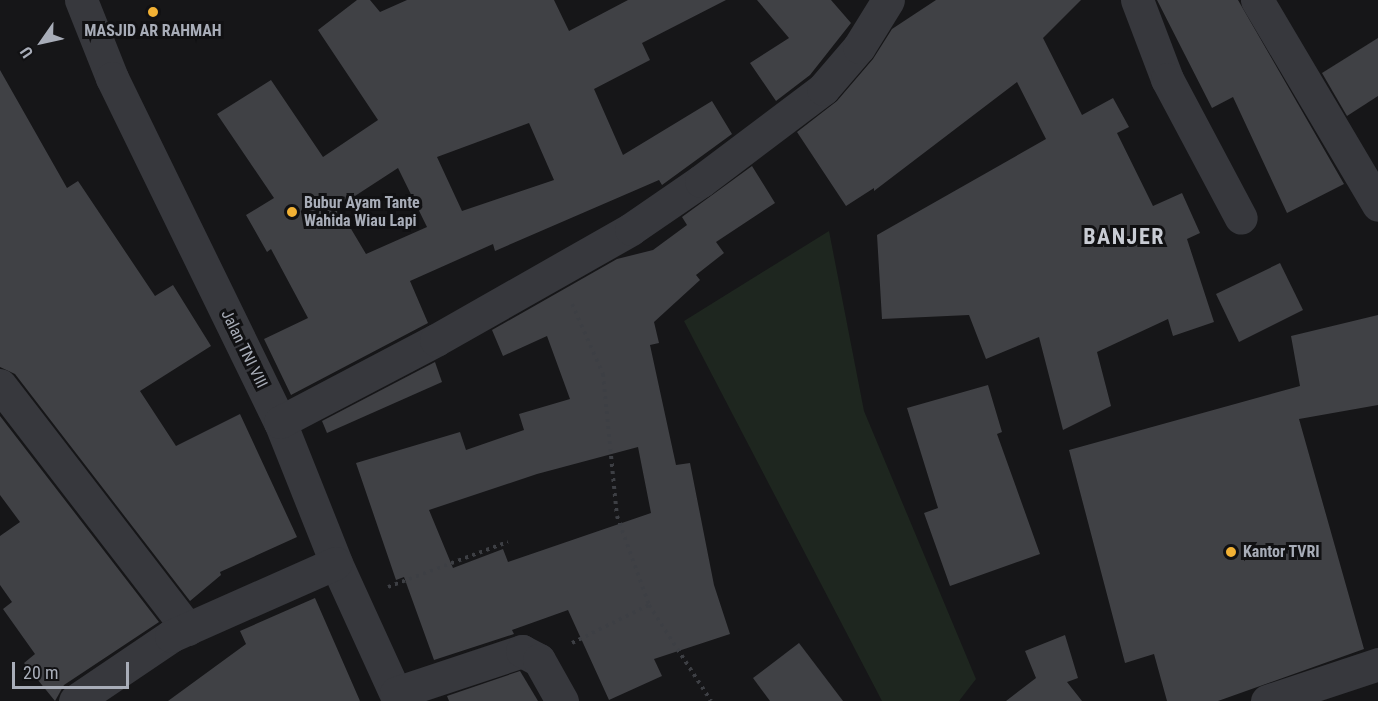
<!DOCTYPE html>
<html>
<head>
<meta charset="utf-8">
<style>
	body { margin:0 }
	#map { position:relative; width:1378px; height:701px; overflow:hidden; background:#161618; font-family:"Roboto Condensed",sans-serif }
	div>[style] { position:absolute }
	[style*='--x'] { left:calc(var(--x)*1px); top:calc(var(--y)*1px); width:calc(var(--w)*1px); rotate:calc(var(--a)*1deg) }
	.green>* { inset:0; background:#1e261f }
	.building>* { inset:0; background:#404145 }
	.path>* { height:4px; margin-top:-2px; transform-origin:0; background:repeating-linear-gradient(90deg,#3d3f44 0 3px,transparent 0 7.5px) }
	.street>* { height:33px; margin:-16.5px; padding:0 16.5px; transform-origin:16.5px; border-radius:16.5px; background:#37383d }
	.dots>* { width:16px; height:16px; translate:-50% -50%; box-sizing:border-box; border:3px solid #111113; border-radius:50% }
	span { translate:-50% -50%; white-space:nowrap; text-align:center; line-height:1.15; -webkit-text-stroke:6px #111113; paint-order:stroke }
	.poi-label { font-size:16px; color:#a8adb8; font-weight:700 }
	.left { translate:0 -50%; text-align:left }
	.street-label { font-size:16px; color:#a8adb8 }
	.district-label { font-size:22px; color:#c9ccd4; font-weight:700; letter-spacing:1.5px }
	.north { position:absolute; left:12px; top:12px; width:60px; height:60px; -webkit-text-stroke:4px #111113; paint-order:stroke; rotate:236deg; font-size:16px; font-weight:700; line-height:24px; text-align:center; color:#a8adb8 }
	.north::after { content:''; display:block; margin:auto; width:21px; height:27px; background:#a8adb8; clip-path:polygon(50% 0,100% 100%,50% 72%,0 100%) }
	.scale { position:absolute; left:12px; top:662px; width:117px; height:27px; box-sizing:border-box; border:3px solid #a8adb8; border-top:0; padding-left:8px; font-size:18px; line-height:21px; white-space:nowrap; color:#a8adb8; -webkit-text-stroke:4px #111113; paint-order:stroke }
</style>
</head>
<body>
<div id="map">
	<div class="green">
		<i style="clip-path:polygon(829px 231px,864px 411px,976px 679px,959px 701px,882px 701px,684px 321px)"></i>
	</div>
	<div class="building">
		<i style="clip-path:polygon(evenodd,357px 0,370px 0,380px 12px,407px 0,554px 0,569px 31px,628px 0,726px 0,642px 43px,650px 60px,594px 89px,623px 155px,712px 101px,732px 134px,662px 185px,659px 180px,495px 251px,493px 244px,410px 281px,428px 323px,291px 395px,264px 339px,308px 318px,271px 249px,267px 252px,246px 215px,274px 198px,217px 114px,271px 80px,323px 157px,378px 120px,318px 30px,357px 0,529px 123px,554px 180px,462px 211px,437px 157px,529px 123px,357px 0,398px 168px,427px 227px,366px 254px,338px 207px,398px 168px)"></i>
		<i style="clip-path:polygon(757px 0,831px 0,851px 23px,810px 75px,776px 101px,750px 63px,789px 38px)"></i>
		<i style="clip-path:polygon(936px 0,1081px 0,1043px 38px,1082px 115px,1113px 98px,1129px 127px,1117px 133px,1153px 206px,1182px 193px,1200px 233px,1187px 239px,1214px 322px,1173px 336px,1168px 319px,1097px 352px,1111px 406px,1063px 430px,1039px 337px,986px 359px,969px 315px,882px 319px,877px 235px,1046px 139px,1017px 82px,874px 191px,874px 188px,846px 206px,797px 132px,837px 101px,873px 59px,892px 29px)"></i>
		<i style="clip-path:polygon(1157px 0,1238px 0,1344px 184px,1287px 213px,1233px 97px,1212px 108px)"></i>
		<i style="clip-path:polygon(1378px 38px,1378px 96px,1347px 116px,1322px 73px)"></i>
		<i style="clip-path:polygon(0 70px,67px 188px,78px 181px,155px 296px,173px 285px,211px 346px,140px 391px,176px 446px,240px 414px,297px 537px,220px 572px,221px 575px,190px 601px,15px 374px,0 367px)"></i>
		<i style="clip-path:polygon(evenodd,752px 166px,775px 203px,716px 242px,724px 253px,696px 275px,700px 280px,654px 322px,659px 343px,650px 345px,676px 465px,690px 463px,714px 585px,730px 634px,654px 659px,662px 676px,609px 700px,568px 610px,512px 630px,514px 634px,434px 660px,404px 577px,396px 580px,356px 463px,460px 432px,466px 450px,524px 430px,519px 414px,570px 399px,547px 336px,503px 356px,492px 330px,617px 259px,653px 250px,687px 225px,682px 217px,752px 166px,638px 447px,651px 513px,508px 562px,503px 549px,453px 568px,429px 510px,537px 474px,638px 447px)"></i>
		<i style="clip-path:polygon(1280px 263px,1303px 310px,1239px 342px,1216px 294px)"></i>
		<i style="clip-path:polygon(1378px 315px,1378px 405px,1299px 419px,1364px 649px,1218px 701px,1167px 701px,1154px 654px,1125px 663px,1069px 450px,1300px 386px,1291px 336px)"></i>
		<i style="clip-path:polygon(435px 362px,442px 382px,327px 433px,322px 421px)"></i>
		<i style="clip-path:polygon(988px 385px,1002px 432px,997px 434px,1040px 554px,950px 586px,924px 513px,938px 508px,907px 408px)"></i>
		<i style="clip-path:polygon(0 416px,159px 622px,64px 685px,55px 701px,24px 663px,35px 654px,3px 609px,12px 602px,0 585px,0 536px,20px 522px,0 495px)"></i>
		<i style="clip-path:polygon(315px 598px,360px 701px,168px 701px,246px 644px,240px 631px)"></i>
		<i style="clip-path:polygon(1065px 635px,1078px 678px,1067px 682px,1082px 701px,1006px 701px,1036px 678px,1025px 651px)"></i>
		<i style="clip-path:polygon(799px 643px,843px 701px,770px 701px,753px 678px)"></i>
		<i style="clip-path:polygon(520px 671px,538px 701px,449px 701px,447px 696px)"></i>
	</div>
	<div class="path">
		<i style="--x:572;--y:304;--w:77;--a:66.1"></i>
		<i style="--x:603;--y:374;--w:143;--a:84.4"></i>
		<i style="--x:617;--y:516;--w:95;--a:70.2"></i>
		<i style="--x:649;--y:605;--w:114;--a:57.1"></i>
		<i style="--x:388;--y:587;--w:128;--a:-20.6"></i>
		<i style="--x:572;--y:643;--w:86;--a:-26.3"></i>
	</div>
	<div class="street">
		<i style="--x:81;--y:0;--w:84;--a:68.3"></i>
		<i style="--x:112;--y:78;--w:383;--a:64"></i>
		<i style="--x:280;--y:422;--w:152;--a:68.3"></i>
		<i style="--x:336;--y:563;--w:152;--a:65.5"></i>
		<i style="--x:1137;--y:0;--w:85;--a:69.2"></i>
		<i style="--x:1167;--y:79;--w:157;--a:62"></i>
		<i style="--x:1257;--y:0;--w:238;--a:59.4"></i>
		<i style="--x:0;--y:385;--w:308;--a:52.4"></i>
		<i style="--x:280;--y:422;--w:176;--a:-27.7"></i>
		<i style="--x:436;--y:340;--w:224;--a:-29.6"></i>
		<i style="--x:631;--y:229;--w:85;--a:-34.4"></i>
		<i style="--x:701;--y:181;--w:153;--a:-37"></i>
		<i style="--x:823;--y:89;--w:55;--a:-49.4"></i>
		<i style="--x:859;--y:47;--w:55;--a:-58.3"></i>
		<i style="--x:396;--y:693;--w:133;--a:-18.4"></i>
		<i style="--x:522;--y:651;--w:19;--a:28"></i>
		<i style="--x:539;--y:660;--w:47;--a:60.7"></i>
		<i style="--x:75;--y:701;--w:116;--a:-34.1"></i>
		<i style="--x:171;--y:636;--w:180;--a:-23.9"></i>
		<i style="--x:1267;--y:701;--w:117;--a:-18.4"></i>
	</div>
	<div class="dots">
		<i style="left:153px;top:12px;background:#f2b134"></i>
		<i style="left:292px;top:212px;background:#f2b134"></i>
		<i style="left:1231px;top:552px;background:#f2b134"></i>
	</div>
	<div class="poi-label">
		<span style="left:153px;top:31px">MASJID AR RAHMAH</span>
		<span class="left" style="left:304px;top:212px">Bubur Ayam Tante<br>Wahida Wiau Lapi</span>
		<span class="left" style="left:1243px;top:552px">Kantor TVRI</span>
	</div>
	<div class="street-label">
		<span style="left:244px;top:349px;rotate:64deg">Jalan TNI VIII</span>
	</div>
	<div class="district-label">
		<span style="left:1124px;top:237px">BANJER</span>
	</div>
	<div class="north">U</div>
	<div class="scale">20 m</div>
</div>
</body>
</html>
